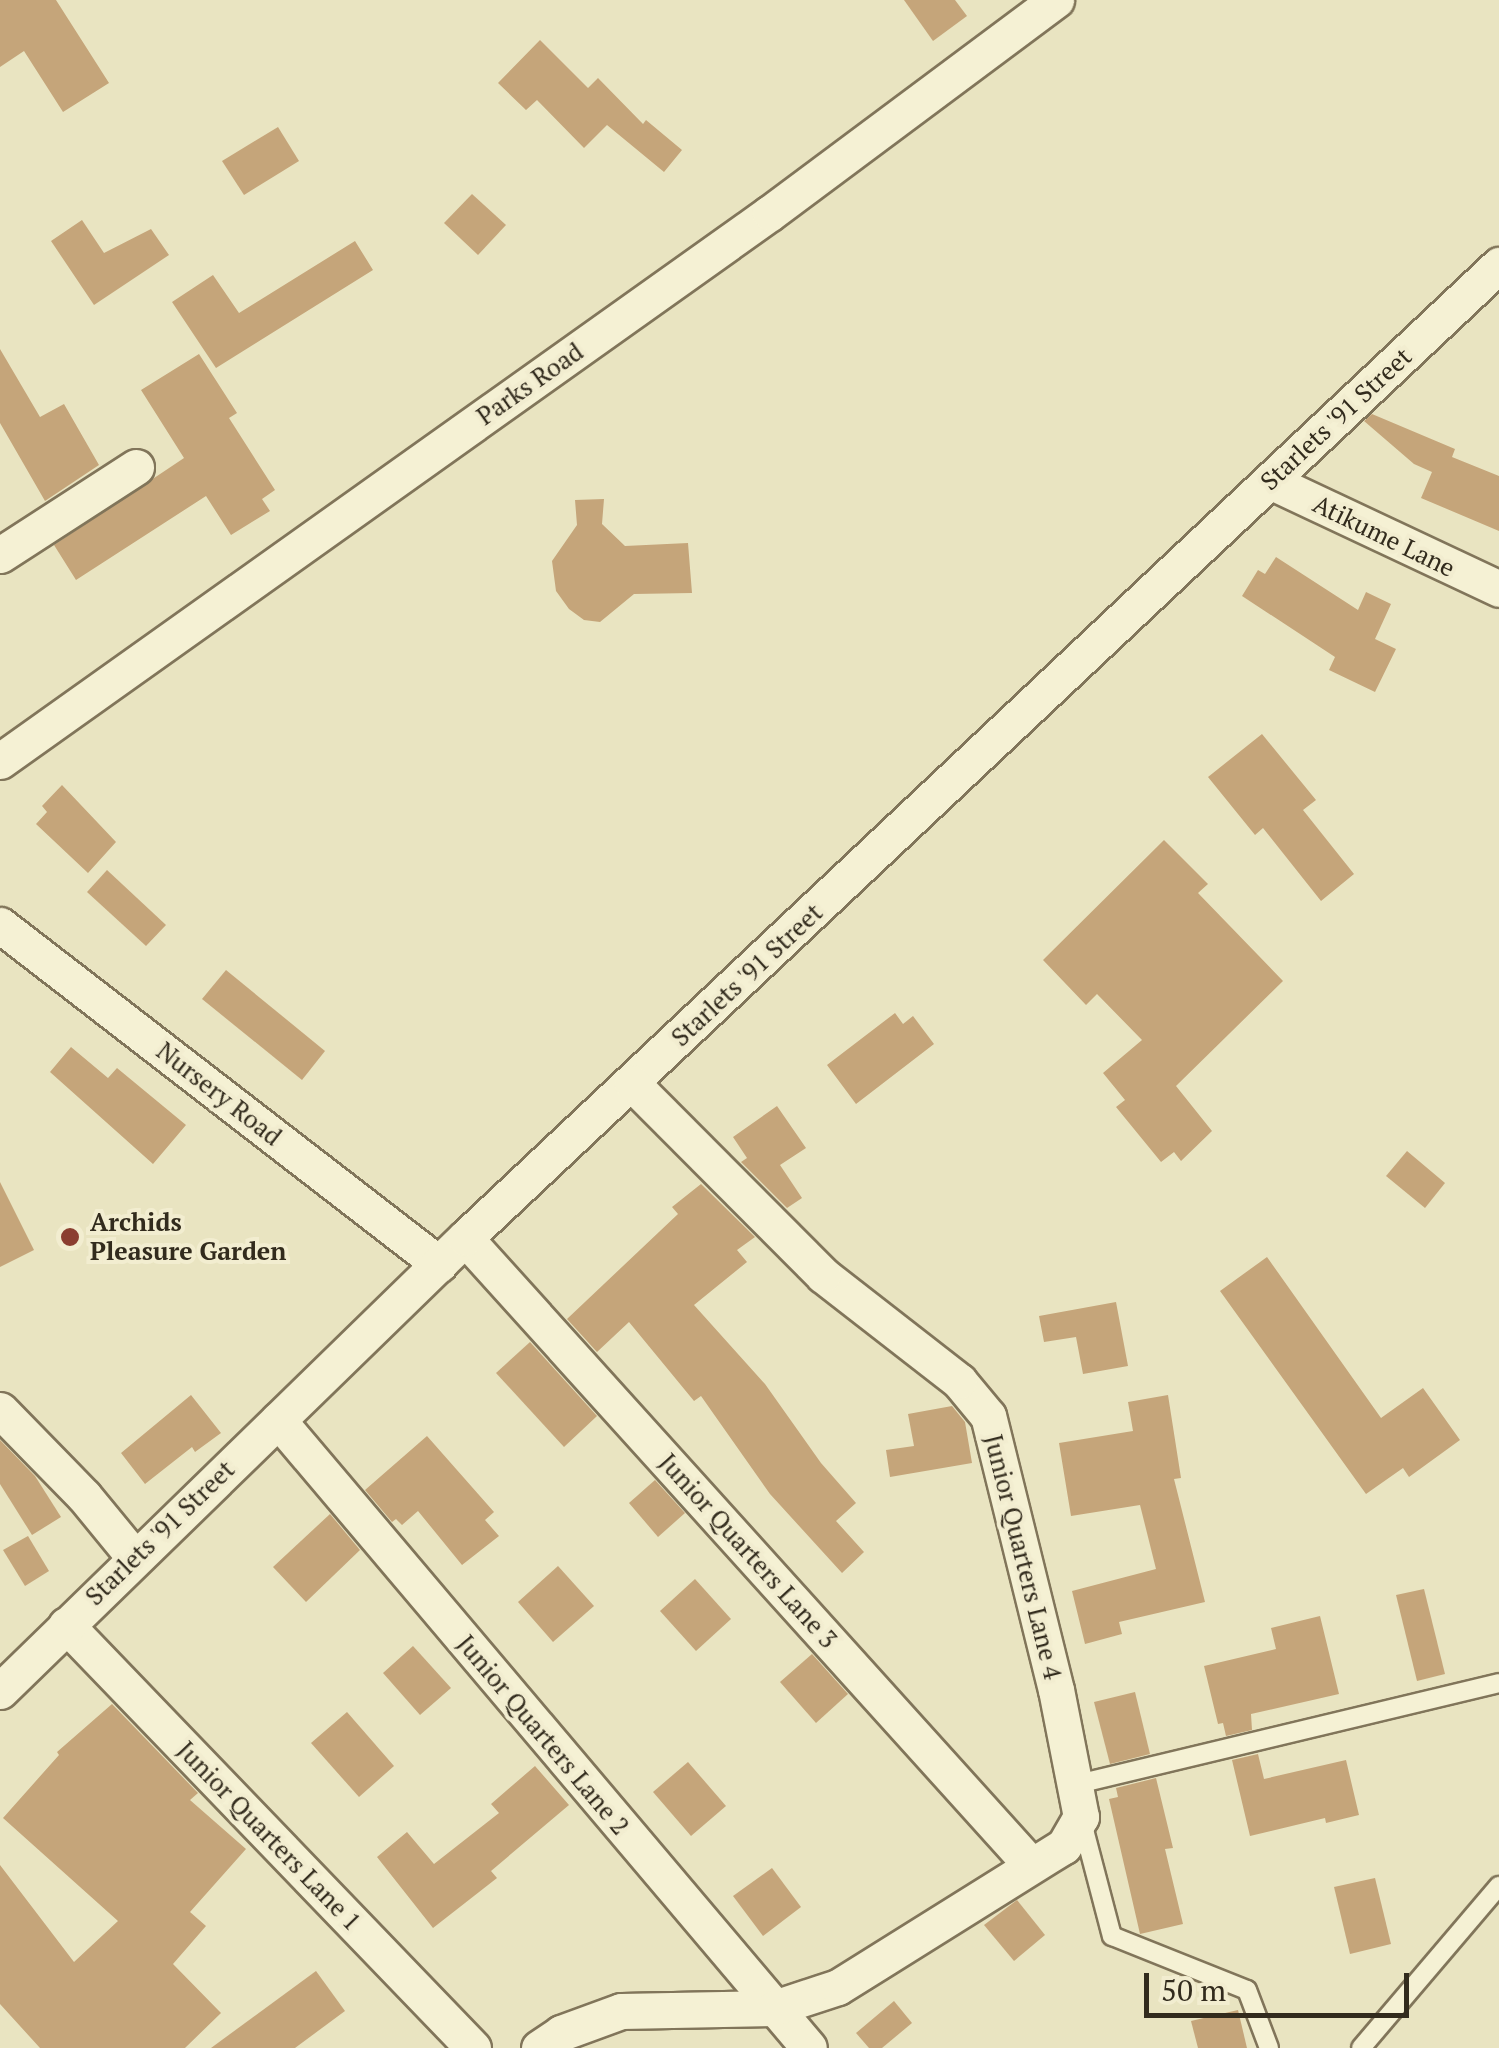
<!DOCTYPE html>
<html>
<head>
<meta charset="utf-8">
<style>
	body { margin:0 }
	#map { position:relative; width:1499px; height:2048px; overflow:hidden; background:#e9e4c1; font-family:"PT Serif",serif }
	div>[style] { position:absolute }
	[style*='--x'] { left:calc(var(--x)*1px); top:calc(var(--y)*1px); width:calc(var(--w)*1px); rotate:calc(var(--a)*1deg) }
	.building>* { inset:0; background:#c5a57a }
	.roads { filter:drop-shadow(2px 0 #81755a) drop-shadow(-2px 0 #81755a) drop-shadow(0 2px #81755a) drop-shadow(0 -2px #81755a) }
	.lane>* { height:18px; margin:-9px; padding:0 9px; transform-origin:9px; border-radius:9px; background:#f5f1d4 }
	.street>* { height:35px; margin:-17.5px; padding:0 17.5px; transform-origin:17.5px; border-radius:17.5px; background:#f5f1d4 }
	.dots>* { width:28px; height:28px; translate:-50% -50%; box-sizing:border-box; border:5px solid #f2edd0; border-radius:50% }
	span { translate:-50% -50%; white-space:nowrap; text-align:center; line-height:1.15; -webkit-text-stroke:8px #f2edd0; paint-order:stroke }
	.street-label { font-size:25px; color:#322b1d }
	.poi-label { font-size:25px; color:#322b1d; font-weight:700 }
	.left { translate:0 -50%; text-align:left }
	.scale { position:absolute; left:1144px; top:1973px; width:265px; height:45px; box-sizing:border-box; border:5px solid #322b1d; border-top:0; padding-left:12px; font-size:30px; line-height:35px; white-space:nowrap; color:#322b1d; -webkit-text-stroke:8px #f2edd0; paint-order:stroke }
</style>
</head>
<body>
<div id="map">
	<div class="building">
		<i style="clip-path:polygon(0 0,56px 0,109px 83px,63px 112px,24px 51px,0 67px)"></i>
		<i style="clip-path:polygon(904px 0,955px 0,967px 16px,933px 41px)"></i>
		<i style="clip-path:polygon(540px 40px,588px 88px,598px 78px,643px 124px,646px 120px,682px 150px,664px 172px,607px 125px,584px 148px,537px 100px,526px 110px,498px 83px)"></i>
		<i style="clip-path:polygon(278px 127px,299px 161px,244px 195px,222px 161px)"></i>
		<i style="clip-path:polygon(472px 194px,506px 225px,478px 255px,444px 223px)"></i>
		<i style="clip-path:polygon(82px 220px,104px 253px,151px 229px,169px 255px,94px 305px,51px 241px)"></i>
		<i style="clip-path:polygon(355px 241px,373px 270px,216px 368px,172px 302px,213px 275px,239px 313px)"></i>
		<i style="clip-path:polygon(0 349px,40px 417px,64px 404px,99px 465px,45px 501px,0 423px)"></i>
		<i style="clip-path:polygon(199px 354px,237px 413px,229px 418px,275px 490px,262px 499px,270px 511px,231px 535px,206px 496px,76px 580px,54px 545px,184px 458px,141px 390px)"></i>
		<i style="clip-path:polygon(1372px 414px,1455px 449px,1452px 457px,1499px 476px,1499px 531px,1421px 498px,1432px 472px,1414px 464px,1364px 421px)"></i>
		<i style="clip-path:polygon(604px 499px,602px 524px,625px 546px,688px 543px,692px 593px,634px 594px,600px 622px,584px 620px,569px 609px,556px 591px,552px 561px,577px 525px,575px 500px)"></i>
		<i style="clip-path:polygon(1276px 557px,1358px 610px,1366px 592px,1391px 604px,1375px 639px,1396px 649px,1375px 692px,1329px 670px,1335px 657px,1242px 596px,1258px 570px,1265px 574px)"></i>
		<i style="clip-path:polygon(1262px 734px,1316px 800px,1303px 810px,1354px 874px,1321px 901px,1263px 828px,1255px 835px,1208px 777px)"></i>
		<i style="clip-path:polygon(62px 785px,116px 842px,88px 873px,36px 824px,47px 812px,42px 806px)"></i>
		<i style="clip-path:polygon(1164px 840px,1208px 884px,1198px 893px,1283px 981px,1176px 1086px,1212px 1131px,1181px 1161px,1174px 1152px,1161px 1162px,1116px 1107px,1125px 1100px,1103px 1073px,1142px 1040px,1097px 994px,1086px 1005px,1043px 960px)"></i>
		<i style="clip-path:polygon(107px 870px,166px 925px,146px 946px,87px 892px)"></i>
		<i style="clip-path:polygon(226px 970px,325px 1051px,302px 1080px,202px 999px)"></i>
		<i style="clip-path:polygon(895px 1013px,903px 1024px,913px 1016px,934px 1044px,856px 1104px,827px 1065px)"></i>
		<i style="clip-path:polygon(71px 1047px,108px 1078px,117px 1068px,186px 1125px,153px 1164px,50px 1072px)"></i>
		<i style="clip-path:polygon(777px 1106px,806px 1148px,780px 1165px,802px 1198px,787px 1208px,741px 1162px,747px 1158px,733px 1137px)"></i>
		<i style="clip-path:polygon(1407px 1151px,1445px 1183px,1425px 1208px,1386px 1176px)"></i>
		<i style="clip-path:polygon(0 1182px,34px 1250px,0 1267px)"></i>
		<i style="clip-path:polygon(701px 1184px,755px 1237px,737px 1250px,747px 1262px,694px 1305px,765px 1384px,821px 1463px,856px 1503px,836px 1521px,864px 1552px,842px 1573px,770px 1494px,701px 1396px,694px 1401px,629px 1322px,597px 1352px,567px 1319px,678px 1214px,672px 1207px)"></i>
		<i style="clip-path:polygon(1267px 1257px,1381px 1418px,1423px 1388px,1460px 1440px,1409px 1477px,1403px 1468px,1366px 1494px,1220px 1291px)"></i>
		<i style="clip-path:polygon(1116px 1302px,1128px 1366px,1083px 1374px,1076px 1337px,1044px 1342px,1039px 1316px)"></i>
		<i style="clip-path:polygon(530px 1342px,597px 1416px,564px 1447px,496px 1373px)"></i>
		<i style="clip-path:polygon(191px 1395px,221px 1433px,195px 1452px,192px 1447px,145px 1484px,121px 1453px)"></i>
		<i style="clip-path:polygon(1168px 1395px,1181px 1478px,1174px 1479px,1205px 1602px,1119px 1622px,1122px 1634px,1085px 1644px,1072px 1591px,1156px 1569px,1140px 1505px,1071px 1516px,1059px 1443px,1133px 1431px,1128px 1402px)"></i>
		<i style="clip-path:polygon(952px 1406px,965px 1422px,972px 1463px,890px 1477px,886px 1450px,914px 1446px,908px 1414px)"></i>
		<i style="clip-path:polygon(427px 1436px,494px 1512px,485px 1520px,499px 1536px,462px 1565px,418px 1511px,402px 1525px,396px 1519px,392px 1522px,365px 1490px)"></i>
		<i style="clip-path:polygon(0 1440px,35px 1476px,61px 1517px,32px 1535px,0 1484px)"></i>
		<i style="clip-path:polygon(655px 1480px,685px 1513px,658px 1537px,629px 1503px)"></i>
		<i style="clip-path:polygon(330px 1514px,360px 1550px,306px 1602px,273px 1567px)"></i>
		<i style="clip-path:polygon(28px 1536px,49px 1571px,25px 1586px,3px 1550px)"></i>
		<i style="clip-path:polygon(558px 1566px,594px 1606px,553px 1642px,518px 1602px)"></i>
		<i style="clip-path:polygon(695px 1579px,731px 1619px,696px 1651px,660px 1611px)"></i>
		<i style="clip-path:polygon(1424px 1589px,1445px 1674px,1417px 1681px,1396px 1595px)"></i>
		<i style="clip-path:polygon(1320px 1616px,1339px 1694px,1251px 1714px,1252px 1730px,1226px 1736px,1223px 1723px,1218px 1724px,1204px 1666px,1276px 1649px,1271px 1628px)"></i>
		<i style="clip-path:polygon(413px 1646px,451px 1688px,420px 1715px,383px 1673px)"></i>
		<i style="clip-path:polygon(812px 1654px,848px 1694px,816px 1723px,780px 1682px)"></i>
		<i style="clip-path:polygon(1135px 1692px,1150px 1754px,1110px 1764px,1094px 1702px)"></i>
		<i style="clip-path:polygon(112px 1704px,198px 1793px,190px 1800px,246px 1849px,190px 1912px,206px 1926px,173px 1964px,221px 2013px,185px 2048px,40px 2048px,0 2004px,0 1865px,74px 1962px,118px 1921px,3px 1818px,59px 1755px,57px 1752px)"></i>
		<i style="clip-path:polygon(347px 1712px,394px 1766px,359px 1797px,311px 1743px)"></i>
		<i style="clip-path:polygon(1258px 1754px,1264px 1779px,1346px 1760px,1359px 1815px,1326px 1823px,1325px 1818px,1250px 1836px,1232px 1760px)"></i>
		<i style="clip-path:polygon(688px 1762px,726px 1806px,691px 1836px,653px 1792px)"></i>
		<i style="clip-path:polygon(535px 1766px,569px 1805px,491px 1871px,497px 1878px,433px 1928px,377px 1857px,407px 1832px,434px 1864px,499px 1813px,491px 1804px)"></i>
		<i style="clip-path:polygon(1156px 1778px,1173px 1848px,1165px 1849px,1183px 1924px,1140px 1934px,1109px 1799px,1118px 1797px,1116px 1788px)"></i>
		<i style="clip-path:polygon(772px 1868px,801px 1907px,763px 1936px,733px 1896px)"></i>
		<i style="clip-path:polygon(1375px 1878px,1391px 1944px,1350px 1954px,1334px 1887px)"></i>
		<i style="clip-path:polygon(1017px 1900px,1045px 1935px,1014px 1961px,984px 1925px)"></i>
		<i style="clip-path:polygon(316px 1971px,345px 2011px,295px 2048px,211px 2048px)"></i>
		<i style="clip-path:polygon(894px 2001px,912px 2023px,882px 2048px,869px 2048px,856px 2033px)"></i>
		<i style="clip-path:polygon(1238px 2010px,1247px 2048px,1198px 2048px,1191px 2021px)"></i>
	</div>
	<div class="roads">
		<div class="lane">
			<i style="--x:1074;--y:1785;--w:437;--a:-13.5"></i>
			<i style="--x:1082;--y:1822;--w:118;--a:75.3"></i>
			<i style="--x:1112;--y:1936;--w:145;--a:21.8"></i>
			<i style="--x:1247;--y:1990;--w:62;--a:69.2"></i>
			<i style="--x:1361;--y:2048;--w:213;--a:-49.6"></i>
		</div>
		<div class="street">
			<i style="--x:1270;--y:481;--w:253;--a:25.2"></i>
			<i style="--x:0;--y:555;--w:162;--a:-32.9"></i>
			<i style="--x:0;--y:761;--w:945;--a:-35.44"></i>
			<i style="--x:770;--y:213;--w:357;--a:-36.7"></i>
			<i style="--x:0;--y:925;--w:555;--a:37.68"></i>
			<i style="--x:465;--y:1238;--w:845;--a:47.93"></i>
			<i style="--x:0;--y:1410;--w:120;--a:45.7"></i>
			<i style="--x:84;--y:1496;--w:80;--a:50.6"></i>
			<i style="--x:278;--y:1420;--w:822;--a:49.78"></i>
			<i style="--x:66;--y:1625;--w:587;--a:46.1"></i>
			<i style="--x:0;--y:1691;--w:649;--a:-44.25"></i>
			<i style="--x:465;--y:1238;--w:1420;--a:-43.26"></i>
			<i style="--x:539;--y:2048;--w:27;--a:-34"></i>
			<i style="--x:561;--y:2033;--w:64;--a:-20.1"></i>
			<i style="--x:621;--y:2011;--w:153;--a:-1.1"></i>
			<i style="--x:774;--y:2008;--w:67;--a:-18.2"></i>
			<i style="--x:838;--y:1987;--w:266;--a:-32"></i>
			<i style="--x:1064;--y:1846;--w:34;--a:-60"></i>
			<i style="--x:1081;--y:1817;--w:129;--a:-101.1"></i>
			<i style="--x:1056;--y:1690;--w:282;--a:-103.9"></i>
			<i style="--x:988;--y:1416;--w:45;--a:-129.6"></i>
			<i style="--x:959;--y:1381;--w:172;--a:-142.1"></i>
			<i style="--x:823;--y:1275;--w:271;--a:-134.9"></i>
		</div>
	</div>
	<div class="dots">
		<i style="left:70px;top:1237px;background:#8b3e30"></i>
	</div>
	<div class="street-label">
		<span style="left:530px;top:384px;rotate:-35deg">Parks Road</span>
		<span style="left:1336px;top:419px;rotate:-43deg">Starlets '91 Street</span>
		<span style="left:1384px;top:536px;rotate:26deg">Atikume Lane</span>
		<span style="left:747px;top:975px;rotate:-43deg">Starlets '91 Street</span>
		<span style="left:219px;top:1094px;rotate:38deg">Nursery Road</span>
		<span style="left:160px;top:1533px;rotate:-44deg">Starlets '91 Street</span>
		<span style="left:748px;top:1551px;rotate:48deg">Junior Quarters Lane 3</span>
		<span style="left:1023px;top:1557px;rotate:76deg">Junior Quarters Lane 4</span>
		<span style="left:543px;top:1735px;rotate:50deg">Junior Quarters Lane 2</span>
		<span style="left:269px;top:1836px;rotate:46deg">Junior Quarters Lane 1</span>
	</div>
	<div class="poi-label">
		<span class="left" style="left:90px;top:1237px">Archids<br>Pleasure Garden</span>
	</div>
	<div class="scale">50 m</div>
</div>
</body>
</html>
